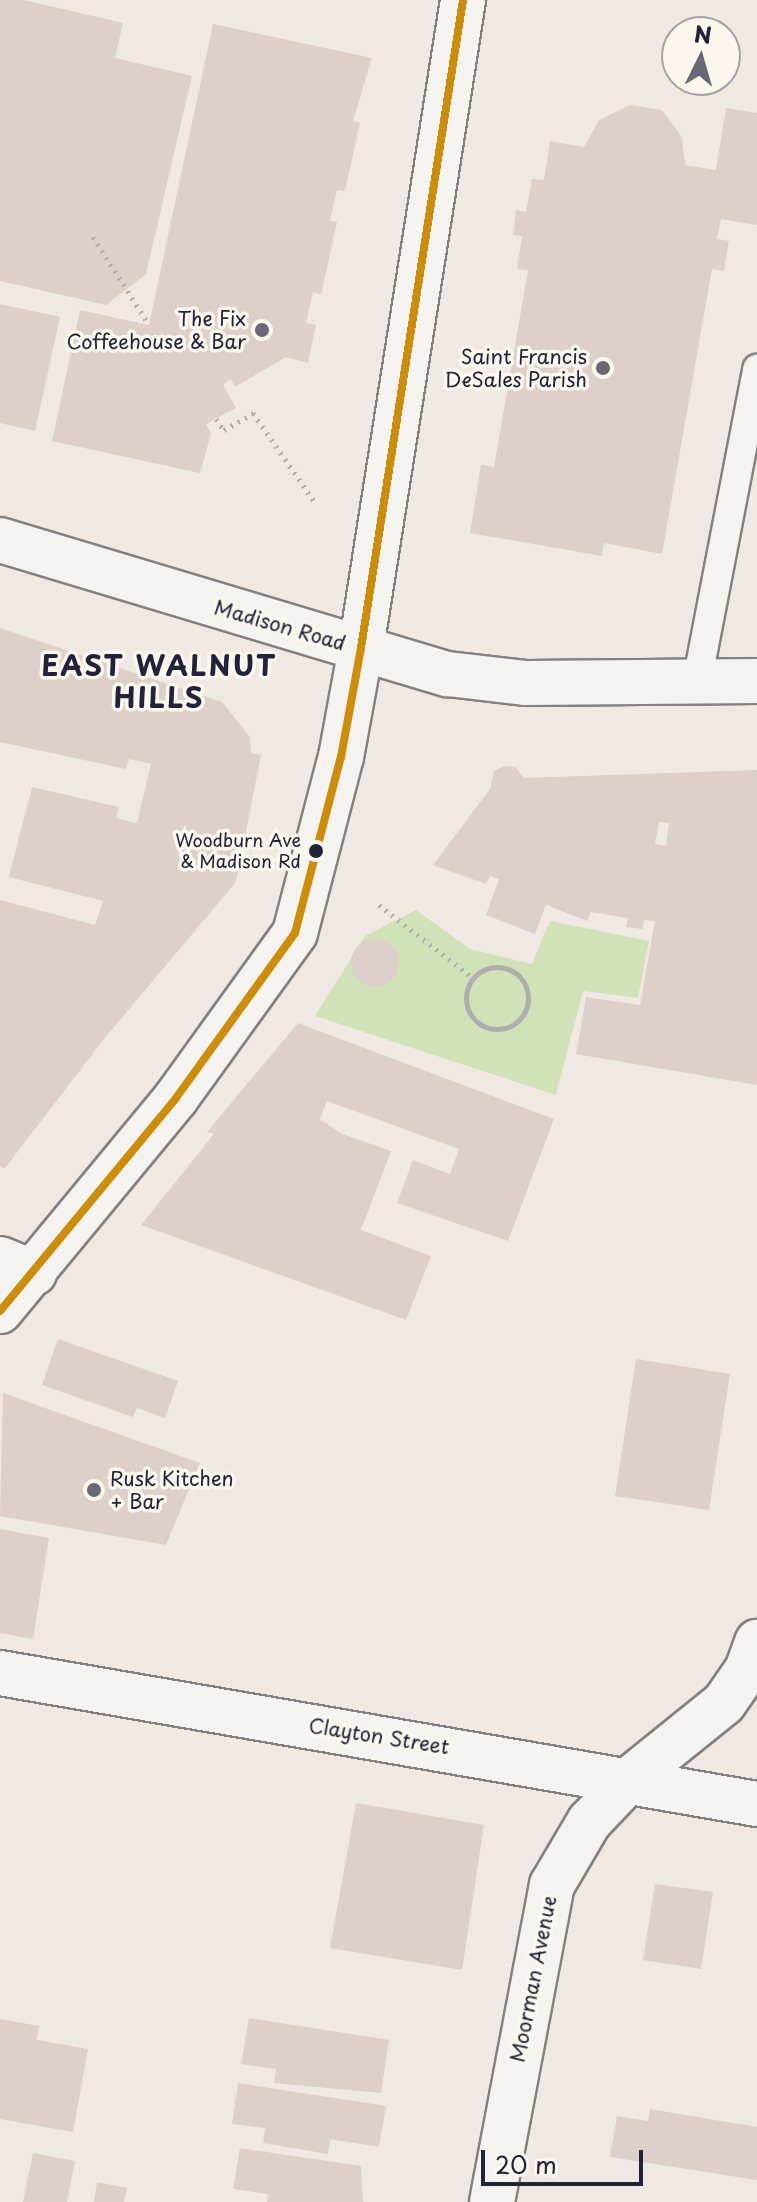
<!DOCTYPE html>
<html>
<head>
<meta charset="utf-8">
<style>
	body { margin:0 }
	#map { position:relative; width:757px; height:2202px; overflow:hidden; background:#f0e9e3; font-family:"Playpen Sans",sans-serif }
	div>[style] { position:absolute }
	[style*='--x'] { left:calc(var(--x)*1px); top:calc(var(--y)*1px); width:calc(var(--w)*1px); rotate:calc(var(--a)*1deg) }
	.green>* { inset:0; background:#d1e2b9 }
	.building>* { inset:0; background:#ddcfca }
	.round { border-radius:50% }
	.path>* { height:5px; margin-top:-2.5px; transform-origin:0; background:repeating-linear-gradient(90deg,#afaead 0 2px,transparent 0 8px) }
	.path>.ring { margin:-2.5px; padding:0; box-sizing:content-box; background:none; border:5px solid #afaead; border-radius:50% }
	.roads { filter:drop-shadow(2px 0 #838082) drop-shadow(-2px 0 #838082) drop-shadow(0 2px #838082) drop-shadow(0 -2px #838082) }
	.service>* { height:28px; margin:-14px; padding:0 14px; transform-origin:14px; border-radius:14px; background:#f5f3ef }
	.minor>* { height:44px; margin:-22px; padding:0 22px; transform-origin:22px; border-radius:22px; background:#f5f3ef }
	.tertiary>* { height:44px; margin:-22px; padding:0 22px; transform-origin:22px; border-radius:22px; background:#f5f3ef }
	.secondary>* { height:44px; margin:-22px; padding:0 22px; transform-origin:22px; border-radius:22px; background:#f5f3ef }
	.bus-1>* { height:8px; margin:-4px; padding:0 4px; transform-origin:4px; border-radius:4px; background:#cc8c0c }
	.dots>* { width:22px; height:22px; translate:-50% -50%; box-sizing:border-box; border:4px solid #fbf7ec; border-radius:50% }
	span { translate:-50% -50%; white-space:nowrap; text-align:center; line-height:1.15; -webkit-text-stroke:7px #fbf7ec; paint-order:stroke }
	.bus-label { font-size:18px; color:#22223b }
	.right { translate:-100% -50%; text-align:right }
	.poi-label { font-size:20px; color:#22223b }
	.left { translate:0 -50%; text-align:left }
	.street-label { font-size:20px; color:#22223b }
	.district-label { font-size:28px; color:#22223b; font-weight:700; letter-spacing:2px }
	.north { position:absolute; left:661px; top:16px; width:80px; height:80px; box-sizing:border-box; background:#fbf7ec; border:2px solid #a4a2a5; border-radius:50%; rotate:5deg; font-size:22px; font-weight:700; line-height:32px; text-align:center; color:#22223b }
	.north::after { content:''; display:block; margin:auto; width:28px; height:36px; background:#6a6876; clip-path:polygon(50% 0,100% 100%,50% 72%,0 100%) }
	.scale { position:absolute; left:481px; top:2150px; width:162px; height:36px; box-sizing:border-box; border:4px solid #22223b; border-top:0; padding-left:10px; font-size:24px; line-height:28px; white-space:nowrap; color:#22223b; -webkit-text-stroke:6px #fbf7ec; paint-order:stroke }
</style>
</head>
<body>
<div id="map">
	<div class="green">
		<i style="clip-path:polygon(416px 910px,470px 949px,532px 964px,550px 921px,649px 941px,638px 998px,583px 991px,556px 1095px,315px 1016px,365px 936px)"></i>
	</div>
	<div class="building">
		<i style="clip-path:polygon(0 0,24px 0,123px 23px,115px 58px,192px 76px,146px 274px,106px 305px,0 281px)"></i>
		<i style="clip-path:polygon(213px 24px,372px 58px,353px 121px,360px 123px,345px 191px,337px 190px,330px 221px,337px 222px,321px 295px,313px 292px,306px 323px,316px 325px,308px 363px,286px 357px,235px 387px,231px 379px,223px 385px,236px 408px,206px 424px,211px 434px,200px 473px,52px 441px,80px 310px,149px 325px)"></i>
		<i style="clip-path:polygon(630px 105px,662px 110px,682px 137px,685px 165px,716px 170px,726px 108px,757px 113px,757px 225px,721px 219px,717px 239px,729px 241px,724px 271px,712px 269px,662px 554px,604px 543px,602px 556px,470px 533px,481px 465px,494px 467px,528px 270px,517px 269px,522px 236px,513px 235px,516px 210px,526px 212px,532px 179px,544px 180px,550px 141px,584px 147px,599px 120px)"></i>
		<i style="clip-path:polygon(0 304px,60px 317px,35px 431px,0 423px)"></i>
		<i style="clip-path:polygon(0 628px,222px 702px,250px 737px,251px 753px,261px 755px,236px 882px,104px 1039px,5px 1168px,0 1167px,0 900px,95px 925px,103px 901px,9px 877px,32px 787px,119px 807px,116px 818px,137px 823px,151px 764px,129px 759px,126px 769px,0 742px)"></i>
		<i style="clip-path:polygon(evenodd,504px 766px,515px 767px,524px 778px,757px 770px,757px 1085px,576px 1054px,586px 997px,640px 1005px,655px 921px,644px 920px,643px 929px,626px 927px,628px 918px,591px 912px,587px 921px,546px 905px,535px 934px,486px 915px,499px 879px,490px 876px,486px 884px,433px 865px,490px 789px,494px 771px,504px 766px,659px 822px,669px 823px,666px 846px,655px 844px,659px 822px)"></i>
		<i class="round" style="left:351px;top:939px;width:48px;height:48px"></i>
		<i style="clip-path:polygon(298px 1023px,554px 1119px,508px 1241px,397px 1203px,413px 1160px,450px 1174px,459px 1149px,327px 1101px,320px 1119px,342px 1134px,391px 1151px,361px 1230px,431px 1256px,406px 1320px,141px 1225px,214px 1134px,207px 1132px)"></i>
		<i style="clip-path:polygon(58px 1339px,178px 1381px,165px 1418px,137px 1408px,133px 1417px,42px 1385px)"></i>
		<i style="clip-path:polygon(636px 1359px,730px 1374px,709px 1510px,615px 1496px)"></i>
		<i style="clip-path:polygon(3px 1393px,200px 1463px,166px 1545px,0 1516px)"></i>
		<i style="clip-path:polygon(0 1529px,49px 1538px,33px 1639px,0 1633px)"></i>
		<i style="clip-path:polygon(356px 1803px,484px 1825px,462px 1970px,330px 1948px)"></i>
		<i style="clip-path:polygon(655px 1884px,713px 1892px,701px 1969px,643px 1960px)"></i>
		<i style="clip-path:polygon(249px 2018px,389px 2040px,381px 2093px,274px 2083px,276px 2069px,241px 2064px)"></i>
		<i style="clip-path:polygon(0 2019px,39px 2026px,37px 2040px,88px 2049px,73px 2132px,0 2119px)"></i>
		<i style="clip-path:polygon(238px 2083px,386px 2106px,379px 2147px,330px 2139px,328px 2154px,263px 2143px,265px 2128px,232px 2124px)"></i>
		<i style="clip-path:polygon(650px 2109px,757px 2127px,757px 2180px,610px 2157px,617px 2116px,648px 2121px)"></i>
		<i style="clip-path:polygon(240px 2148px,361px 2166px,363px 2202px,267px 2202px,268px 2194px,233px 2189px)"></i>
		<i style="clip-path:polygon(33px 2153px,75px 2161px,67px 2202px,23px 2202px)"></i>
		<i style="clip-path:polygon(97px 2182px,127px 2188px,124px 2202px,94px 2202px)"></i>
	</div>
	<div class="path">
		<i style="--x:93;--y:237;--w:104;--a:57.5"></i>
		<i style="--x:216;--y:419;--w:14;--a:54"></i>
		<i style="--x:224;--y:430;--w:34;--a:-30"></i>
		<i style="--x:253;--y:413;--w:111;--a:55.3"></i>
		<i style="--x:379;--y:905;--w:119;--a:37.8"></i>
		<i class="ring" style="left:466px;top:967px;width:57px;height:57px"></i>
	</div>
	<div class="roads">
		<div class="service">
			<i style="--x:697;--y:682;--w:319;--a:-79.1"></i>
		</div>
		<div class="minor">
			<i style="--x:0;--y:1259;--w:37;--a:22"></i>
			<i style="--x:0;--y:1673;--w:768;--a:9.82"></i>
			<i style="--x:492;--y:2202;--w:323;--a:-79.3"></i>
			<i style="--x:552;--y:1885;--w:73;--a:-59.6"></i>
			<i style="--x:589;--y:1822;--w:61;--a:-46.3"></i>
			<i style="--x:631;--y:1778;--w:119;--a:-38.9"></i>
			<i style="--x:724;--y:1703;--w:40;--a:-55.1"></i>
			<i style="--x:747;--y:1670;--w:30;--a:-70"></i>
		</div>
		<div class="tertiary">
			<i style="--x:0;--y:1311;--w:276;--a:-50.4"></i>
			<i style="--x:176;--y:1098;--w:203;--a:-54.2"></i>
			<i style="--x:295;--y:933;--w:182;--a:-75.4"></i>
			<i style="--x:341;--y:757;--w:111;--a:-79.6"></i>
			<i style="--x:361;--y:648;--w:656;--a:-81.05"></i>
		</div>
		<div class="secondary">
			<i style="--x:0;--y:540;--w:468;--a:16.7"></i>
			<i style="--x:448;--y:674;--w:79;--a:6.6"></i>
			<i style="--x:526;--y:683;--w:231;--a:-0.5"></i>
		</div>
	</div>
	<div class="bus-1">
		<i style="--x:0;--y:1311;--w:276;--a:-50.4"></i>
		<i style="--x:176;--y:1098;--w:203;--a:-54.2"></i>
		<i style="--x:295;--y:933;--w:182;--a:-75.4"></i>
		<i style="--x:341;--y:757;--w:111;--a:-79.6"></i>
		<i style="--x:361;--y:648;--w:656;--a:-81.05"></i>
	</div>
	<div class="dots">
		<i style="left:262px;top:330px;background:#6a6876"></i>
		<i style="left:603px;top:368px;background:#6a6876"></i>
		<i style="left:316px;top:851px;background:#22223b"></i>
		<i style="left:94px;top:1490px;background:#6a6876"></i>
	</div>
	<div class="bus-label">
		<span class="right" style="left:301px;top:851px">Woodburn Ave<br>&amp; Madison Rd</span>
	</div>
	<div class="poi-label">
		<span class="right" style="left:246px;top:330px">The Fix<br>Coffeehouse &amp; Bar</span>
		<span class="right" style="left:587px;top:368px">Saint Francis<br>DeSales Parish</span>
		<span class="left" style="left:110px;top:1490px">Rusk Kitchen<br>+ Bar</span>
	</div>
	<div class="street-label">
		<span style="left:280px;top:625px;rotate:16deg">Madison Road</span>
		<span style="left:379px;top:1736px;rotate:9deg">Clayton Street</span>
		<span style="left:533px;top:1979px;rotate:-79deg">Moorman Avenue</span>
	</div>
	<div class="district-label">
		<span style="left:159px;top:681px">EAST WALNUT<br>HILLS</span>
	</div>
	<div class="north">N</div>
	<div class="scale">20 m</div>
</div>
</body>
</html>
